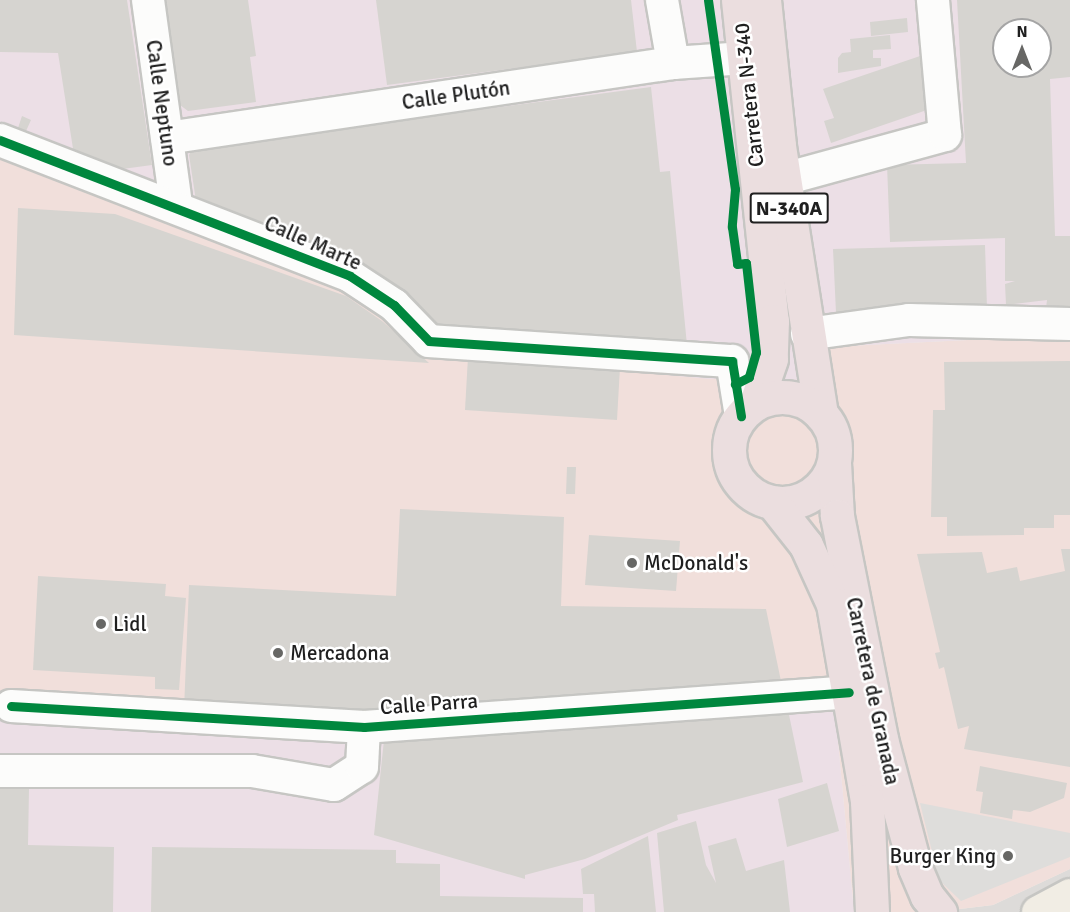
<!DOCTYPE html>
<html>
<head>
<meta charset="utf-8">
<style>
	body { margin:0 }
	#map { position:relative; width:1070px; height:912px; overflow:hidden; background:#eeece7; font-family:Signika,sans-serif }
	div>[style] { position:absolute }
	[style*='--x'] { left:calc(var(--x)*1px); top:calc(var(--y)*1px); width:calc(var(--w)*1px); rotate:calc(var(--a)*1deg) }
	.residential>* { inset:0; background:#dddbd9 }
	.commercial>* { inset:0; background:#f1dfdb }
	.industrial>* { inset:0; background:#ecdfe6 }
	.parking>* { inset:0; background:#dedddb }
	.building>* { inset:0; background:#d6d4d0 }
	.roads { filter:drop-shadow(2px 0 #c6c6c3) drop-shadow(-2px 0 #c6c6c3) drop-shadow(0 2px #c6c6c3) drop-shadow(0 -2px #c6c6c3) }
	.minor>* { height:32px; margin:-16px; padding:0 16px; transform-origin:16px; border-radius:16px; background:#fcfcfb }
	.major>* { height:33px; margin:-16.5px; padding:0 16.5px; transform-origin:16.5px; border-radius:16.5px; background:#f1ede4 }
	.highway>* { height:33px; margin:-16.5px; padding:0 16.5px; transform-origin:16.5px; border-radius:16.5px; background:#ebdedf }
	.highway>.ring { margin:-16.5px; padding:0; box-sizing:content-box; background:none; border:33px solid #ebdedf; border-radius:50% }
	.cycleway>* { height:9px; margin:-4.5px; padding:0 4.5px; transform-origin:4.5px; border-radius:4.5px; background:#00873e }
	.dots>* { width:16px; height:16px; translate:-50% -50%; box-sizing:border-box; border:3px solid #fff; border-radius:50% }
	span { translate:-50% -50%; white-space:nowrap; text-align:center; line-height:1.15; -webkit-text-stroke:5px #fff; paint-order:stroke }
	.shield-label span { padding:2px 4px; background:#fff; border:2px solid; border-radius:4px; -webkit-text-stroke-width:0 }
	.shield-label { font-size:20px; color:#1f1f1f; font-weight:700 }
	.street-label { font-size:21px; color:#1f1f1f }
	.poi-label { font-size:21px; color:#1f1f1f }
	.left { translate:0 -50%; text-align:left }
	.right { translate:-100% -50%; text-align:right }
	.north { position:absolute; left:992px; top:18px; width:60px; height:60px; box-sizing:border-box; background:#fff; border:2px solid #a5a5a5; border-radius:50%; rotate:0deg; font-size:16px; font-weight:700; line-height:24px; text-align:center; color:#1f1f1f }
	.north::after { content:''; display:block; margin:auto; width:21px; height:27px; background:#676765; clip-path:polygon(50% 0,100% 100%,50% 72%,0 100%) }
</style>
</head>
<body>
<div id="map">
	<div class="residential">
		<i style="clip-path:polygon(1070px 869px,1070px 912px,935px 912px,993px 905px)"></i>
	</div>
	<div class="commercial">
		<i style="clip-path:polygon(0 157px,826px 347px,1070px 335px,1070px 869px,993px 905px,935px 912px,854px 912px,835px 710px,278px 739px,0 714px)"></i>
	</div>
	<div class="industrial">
		<i style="clip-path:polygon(evenodd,0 0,1070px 0,1070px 335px,827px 347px,827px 380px,708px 379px,428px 352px,374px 298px,0 157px,0 0,1004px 30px,1040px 30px,1040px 66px,1004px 66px,1004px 30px)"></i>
		<i style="clip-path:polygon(835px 710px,854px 912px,0 912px,0 714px,278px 739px)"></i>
	</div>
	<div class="parking">
		<i style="clip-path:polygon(920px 803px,1070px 833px,1070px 857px,961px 901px,939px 880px)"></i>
	</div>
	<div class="building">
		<i style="clip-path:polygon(0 0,127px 0,152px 165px,115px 170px,74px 155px,58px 53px,0 52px)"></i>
		<i style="clip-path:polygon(164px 0,248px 0,256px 56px,250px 57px,256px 102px,188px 111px,180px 105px)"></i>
		<i style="clip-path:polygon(376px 0,631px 0,637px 52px,387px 85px)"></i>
		<i style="clip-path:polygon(evenodd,957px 0,1070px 0,1070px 77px,1050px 79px,1055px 236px,1070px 236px,1070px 313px,1045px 316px,1047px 300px,1006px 305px,1005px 284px,1015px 281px,1005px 281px,1005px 238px,890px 242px,887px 165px,966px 163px,957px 0,1004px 30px,1040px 30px,1040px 66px,1004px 66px,1004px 30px)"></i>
		<i style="clip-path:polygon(907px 18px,908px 32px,871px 36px,870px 22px)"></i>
		<i style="clip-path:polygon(890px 35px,891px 49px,873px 50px,873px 58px,881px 58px,881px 66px,838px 73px,838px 58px,842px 53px,851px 52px,850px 39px)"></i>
		<i style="clip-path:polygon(926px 54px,928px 104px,924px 111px,831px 143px,824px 121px,834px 118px,823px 89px)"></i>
		<i style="clip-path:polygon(651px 87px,660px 172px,670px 171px,687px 345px,433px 324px,196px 201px,189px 155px,193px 148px)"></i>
		<i style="clip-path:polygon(22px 116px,31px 120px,26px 131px,18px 128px)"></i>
		<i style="clip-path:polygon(18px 208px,115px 214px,346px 296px,382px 321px,429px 363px,14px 335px)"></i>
		<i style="clip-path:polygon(985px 245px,987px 309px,836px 313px,833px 249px)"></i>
		<i style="clip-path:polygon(468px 357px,620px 367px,617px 420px,465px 410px)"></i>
		<i style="clip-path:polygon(1070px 361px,1070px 515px,1054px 515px,1054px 528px,1024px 528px,1024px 535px,947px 536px,947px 517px,931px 517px,933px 410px,945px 410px,944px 362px)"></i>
		<i style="clip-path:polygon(567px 467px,576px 467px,575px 494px,566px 494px)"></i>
		<i style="clip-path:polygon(400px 509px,564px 517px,561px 606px,766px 609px,782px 686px,387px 719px,184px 710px,189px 585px,396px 596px)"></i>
		<i style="clip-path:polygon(589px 535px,680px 541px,676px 591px,585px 585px)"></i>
		<i style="clip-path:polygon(1061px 549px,1070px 549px,1070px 767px,964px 749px,969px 726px,958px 729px,944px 667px,939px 669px,935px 653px,940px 652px,917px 554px,982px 552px,987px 573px,1017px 567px,1020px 581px,1065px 571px)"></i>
		<i style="clip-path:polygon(38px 576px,166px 584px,165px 596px,186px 598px,179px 690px,155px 689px,155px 677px,33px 670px)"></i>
		<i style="clip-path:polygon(788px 710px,803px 782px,677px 815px,678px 820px,585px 859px,525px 875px,525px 879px,374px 835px,384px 740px)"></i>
		<i style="clip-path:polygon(980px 766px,1067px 783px,1064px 798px,1030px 812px,1013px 810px,1012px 819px,980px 813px,983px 792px,976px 791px)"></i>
		<i style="clip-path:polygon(827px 783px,839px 831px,787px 847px,778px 799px)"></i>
		<i style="clip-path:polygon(0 788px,29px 789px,28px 845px,114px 847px,113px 912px,0 912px)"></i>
		<i style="clip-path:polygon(696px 821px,706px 865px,716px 883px,708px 846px,736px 838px,746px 871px,784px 860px,790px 912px,664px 912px,657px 833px)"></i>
		<i style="clip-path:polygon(648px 836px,656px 912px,595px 912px,594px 894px,583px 894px,581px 869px)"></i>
		<i style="clip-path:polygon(152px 847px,396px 850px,396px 863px,440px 864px,440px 896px,583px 898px,583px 912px,151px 912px)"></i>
	</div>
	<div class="roads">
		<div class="minor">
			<i style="--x:148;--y:0;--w:207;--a:82.2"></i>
			<i style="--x:662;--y:0;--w:64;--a:80.1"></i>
			<i style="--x:167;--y:138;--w:512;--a:-8.43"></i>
			<i style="--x:673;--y:63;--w:72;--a:-4"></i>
			<i style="--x:0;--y:140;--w:375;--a:21.2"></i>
			<i style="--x:350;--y:276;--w:53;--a:33.4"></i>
			<i style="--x:394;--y:305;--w:50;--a:45.8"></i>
			<i style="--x:429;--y:341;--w:304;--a:3.8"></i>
			<i style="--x:732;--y:361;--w:56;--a:80.7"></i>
			<i style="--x:784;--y:179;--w:167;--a:-15.3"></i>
			<i style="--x:945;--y:135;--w:136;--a:-95.1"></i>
			<i style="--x:807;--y:334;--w:103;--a:-7.8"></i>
			<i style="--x:909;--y:320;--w:161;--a:1.4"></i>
			<i style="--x:11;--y:706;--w:354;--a:3.4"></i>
			<i style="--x:364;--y:727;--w:486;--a:-4.1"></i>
			<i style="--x:0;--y:771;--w:252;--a:0"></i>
			<i style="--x:252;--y:771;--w:83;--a:9.7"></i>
			<i style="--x:334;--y:785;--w:33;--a:-33"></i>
			<i style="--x:362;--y:767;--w:40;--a:-87.1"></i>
		</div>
		<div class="major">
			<i style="--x:1038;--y:912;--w:36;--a:-28"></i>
		</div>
		<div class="highway">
			<i style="--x:738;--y:0;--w:323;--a:84"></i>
			<i style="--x:772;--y:321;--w:38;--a:92"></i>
			<i style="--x:771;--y:359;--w:46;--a:108.8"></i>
			<i style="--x:764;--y:0;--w:147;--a:84.1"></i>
			<i style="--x:779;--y:146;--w:272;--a:81.1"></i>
			<i class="ring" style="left:729px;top:397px;width:73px;height:73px"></i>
			<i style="--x:834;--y:463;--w:53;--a:86.8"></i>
			<i style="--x:837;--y:516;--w:227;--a:78.8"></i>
			<i style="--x:881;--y:739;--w:133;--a:75.2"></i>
			<i style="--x:915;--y:868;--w:30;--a:67"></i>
			<i style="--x:927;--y:896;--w:21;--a:51"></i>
			<i style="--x:773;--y:503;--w:53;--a:51.8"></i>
			<i style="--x:806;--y:545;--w:65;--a:65.4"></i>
			<i style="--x:833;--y:604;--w:200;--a:80.2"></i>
			<i style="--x:867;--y:801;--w:111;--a:87.4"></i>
		</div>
	</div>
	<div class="cycleway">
		<i style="--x:708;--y:0;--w:191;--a:81.9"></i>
		<i style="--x:735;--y:189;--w:38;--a:95"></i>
		<i style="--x:732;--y:227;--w:37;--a:82"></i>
		<i style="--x:737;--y:264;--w:9;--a:-6"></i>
		<i style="--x:746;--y:263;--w:90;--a:83.6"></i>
		<i style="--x:756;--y:352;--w:26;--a:106"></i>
		<i style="--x:749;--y:377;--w:16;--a:153"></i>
		<i style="--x:0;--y:140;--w:375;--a:21.2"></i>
		<i style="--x:350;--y:276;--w:53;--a:33.4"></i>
		<i style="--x:394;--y:305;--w:50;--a:45.8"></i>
		<i style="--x:429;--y:341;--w:304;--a:3.8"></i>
		<i style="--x:732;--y:361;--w:56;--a:80.7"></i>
		<i style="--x:11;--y:706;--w:354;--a:3.4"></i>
		<i style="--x:364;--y:727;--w:486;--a:-4.1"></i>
	</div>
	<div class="dots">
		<i style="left:632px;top:563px;background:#676765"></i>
		<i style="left:101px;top:624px;background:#676765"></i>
		<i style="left:278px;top:653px;background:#676765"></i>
		<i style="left:1008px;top:856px;background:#676765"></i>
	</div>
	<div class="shield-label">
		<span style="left:789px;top:208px">N-340A</span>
	</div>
	<div class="street-label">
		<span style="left:456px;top:95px;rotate:-8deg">Calle Plutón</span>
		<span style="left:749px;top:95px;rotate:-96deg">Carretera N-340</span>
		<span style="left:162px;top:103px;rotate:82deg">Calle Neptuno</span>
		<span style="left:313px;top:243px;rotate:24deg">Calle Marte</span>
		<span style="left:873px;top:691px;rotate:78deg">Carretera de Granada</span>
		<span style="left:429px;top:704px;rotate:-4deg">Calle Parra</span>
	</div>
	<div class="poi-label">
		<span class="left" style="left:644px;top:563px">McDonald's</span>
		<span class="left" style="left:113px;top:624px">Lidl</span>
		<span class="left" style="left:290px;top:653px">Mercadona</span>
		<span class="right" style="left:996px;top:856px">Burger King</span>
	</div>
	<div class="north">N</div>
</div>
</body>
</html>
